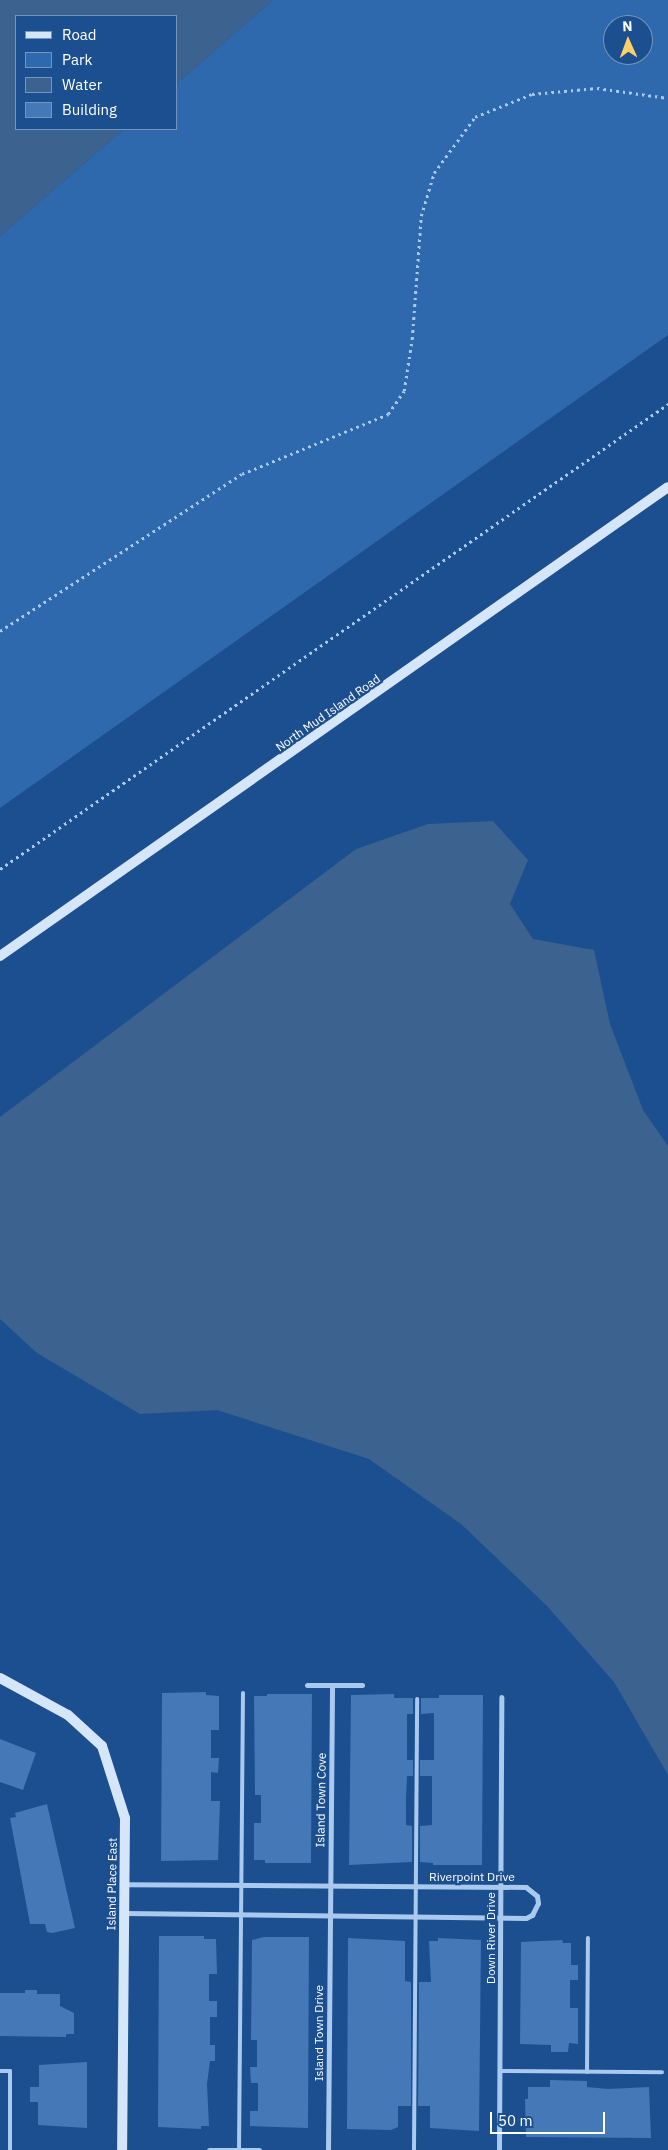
<!DOCTYPE html>
<html>
<head>
<meta charset="utf-8">
<style>
	body { margin:0 }
	#map { position:relative; width:668px; height:2150px; overflow:hidden; background:#1b4f8f; font-family:"IBM Plex Sans",sans-serif }
	div>[style] { position:absolute }
	[style*='--x'] { left:calc(var(--x)*1px); top:calc(var(--y)*1px); width:calc(var(--w)*1px); rotate:calc(var(--a)*1deg) }
	.green>* { inset:0; background:#2e69ad }
	.water>* { inset:0; background:#3c6290 }
	.building>* { inset:0; background:#4478b7 }
	.path>* { height:2.5px; margin-top:-1.25px; transform-origin:0; background:repeating-linear-gradient(90deg,#a9c9ee 0 2.5px,transparent 0 6.5px) }
	.lane>* { height:4px; margin:-2px; padding:0 2px; transform-origin:2px; border-radius:2px; background:#a9c9ee }
	.street>* { height:5px; margin:-2.5px; padding:0 2.5px; transform-origin:2.5px; border-radius:2.5px; background:#a9c9ee }
	.secondary>* { height:10px; margin:-5px; padding:0 5px; transform-origin:5px; border-radius:5px; background:#d6e6fa }
	span { translate:-50% -50%; white-space:nowrap; text-align:center; line-height:1.15; -webkit-text-stroke:4.5px #1b4f8f; paint-order:stroke }
	.street-label { font-size:12px; color:#fff }
	.legend { position:absolute; left:15px; top:15px; width:162px; height:115px; box-sizing:border-box; background:#1b4f8f; border:1px solid #7695bc; margin:0; padding:6px 9px; list-style:none; font-size:15px; color:#fff }
	.legend li { display:flex; align-items:center; gap:10px; height:25px }
	.legend b { width:25px; border:1px solid #7695bc }
	.north { position:absolute; left:603px; top:15px; width:50px; height:50px; box-sizing:border-box; background:#1b4f8f; border:1px solid #7695bc; border-radius:50%; rotate:358deg; font-size:14px; font-weight:700; line-height:20px; text-align:center; color:#fff }
	.north::after { content:''; display:block; margin:auto; width:18px; height:22px; background:#ffd166; clip-path:polygon(50% 0,100% 100%,50% 72%,0 100%) }
	.scale { position:absolute; left:490px; top:2112px; width:115px; height:22px; box-sizing:border-box; border:2px solid #fff; border-top:0; padding-left:6px; font-size:15px; line-height:18px; white-space:nowrap; color:#fff; -webkit-text-stroke:4px #1b4f8f; paint-order:stroke }
</style>
</head>
<body>
<div id="map">
	<div class="green">
		<i style="clip-path:polygon(evenodd,273px 0,668px 0,668px 335px,0 808px,0 236px,124px 129px,176px 129px,176px 84px,273px 0,613px 25px,643px 25px,643px 55px,613px 55px,613px 25px)"></i>
	</div>
	<div class="water">
		<i style="clip-path:polygon(0 0,273px 0,176px 84px,176px 16px,16px 16px,16px 129px,124px 129px,0 236px)"></i>
		<i style="clip-path:polygon(493px 821px,528px 860px,510px 904px,533px 939px,594px 950px,610px 1024px,643px 1110px,668px 1146px,668px 1775px,614px 1682px,547px 1606px,461px 1524px,369px 1459px,217px 1410px,140px 1414px,37px 1353px,0 1319px,0 1117px,356px 849px,428px 824px)"></i>
	</div>
	<div class="building">
		<i style="clip-path:polygon(206px 1692px,206px 1695px,219px 1696px,219px 1730px,211px 1730px,211px 1758px,219px 1758px,218px 1773px,211px 1772px,211px 1801px,220px 1801px,218px 1860px,161px 1861px,162px 1693px)"></i>
		<i style="clip-path:polygon(267px 1694px,312px 1694px,311px 1863px,265px 1863px,265px 1860px,254px 1860px,254px 1823px,261px 1823px,261px 1795px,255px 1795px,254px 1696px,267px 1696px)"></i>
		<i style="clip-path:polygon(394px 1694px,394px 1698px,413px 1698px,413px 1714px,407px 1714px,407px 1760px,413px 1760px,413px 1776px,407px 1776px,406px 1798px,406px 1825px,412px 1826px,412px 1862px,349px 1865px,351px 1695px)"></i>
		<i style="clip-path:polygon(439px 1695px,483px 1695px,482px 1865px,433px 1865px,433px 1863px,420px 1862px,420px 1826px,432px 1825px,432px 1776px,420px 1776px,420px 1760px,434px 1760px,434px 1713px,421px 1714px,421px 1698px,439px 1698px)"></i>
		<i style="clip-path:polygon(0 1739px,36px 1753px,23px 1790px,0 1782px)"></i>
		<i style="clip-path:polygon(47px 1804px,75px 1928px,52px 1933px,47px 1932px,45px 1924px,30px 1924px,10px 1818px,16px 1817px,15px 1813px)"></i>
		<i style="clip-path:polygon(159px 1936px,204px 1936px,204px 1939px,216px 1939px,217px 1974px,209px 1974px,209px 2001px,217px 2001px,217px 2017px,210px 2017px,210px 2045px,215px 2045px,215px 2061px,210px 2061px,207px 2084px,209px 2126px,201px 2126px,201px 2129px,158px 2127px)"></i>
		<i style="clip-path:polygon(264px 1937px,309px 1937px,308px 2128px,250px 2126px,250px 2111px,258px 2111px,258px 2083px,251px 2083px,250px 2067px,257px 2067px,257px 2040px,251px 2040px,252px 1940px)"></i>
		<i style="clip-path:polygon(348px 1938px,405px 1941px,405px 1981px,411px 1982px,411px 2106px,398px 2106px,398px 2127px,391px 2130px,347px 2129px)"></i>
		<i style="clip-path:polygon(438px 1938px,481px 1940px,479px 2131px,430px 2128px,430px 2106px,418px 2106px,419px 1982px,431px 1982px,429px 1941px,438px 1941px)"></i>
		<i style="clip-path:polygon(562px 1940px,563px 1943px,571px 1943px,571px 1965px,578px 1965px,578px 1980px,570px 1980px,570px 2008px,578px 2008px,578px 2044px,569px 2043px,568px 2052px,551px 2052px,551px 2045px,520px 2044px,521px 1942px)"></i>
		<i style="clip-path:polygon(25px 1990px,37px 1990px,37px 1994px,60px 1994px,60px 2006px,74px 2013px,74px 2034px,66px 2034px,66px 2037px,0 2036px,0 1993px,25px 1993px)"></i>
		<i style="clip-path:polygon(87px 2062px,87px 2128px,38px 2125px,38px 2102px,30px 2102px,30px 2087px,39px 2087px,39px 2065px)"></i>
		<i style="clip-path:polygon(550px 2080px,587px 2081px,587px 2087px,608px 2089px,649px 2087px,651px 2138px,526px 2137px,525px 2099px,528px 2099px,528px 2087px,550px 2087px)"></i>
	</div>
	<div class="path">
		<i style="--x:0;--y:631;--w:288;--a:-33"></i>
		<i style="--x:242;--y:474;--w:158;--a:-22.3"></i>
		<i style="--x:388;--y:414;--w:28;--a:-55"></i>
		<i style="--x:404;--y:391;--w:53;--a:-81.3"></i>
		<i style="--x:412;--y:339;--w:123;--a:-85.8"></i>
		<i style="--x:421;--y:216;--w:45;--a:-73.2"></i>
		<i style="--x:434;--y:173;--w:69;--a:-53.8"></i>
		<i style="--x:475;--y:117;--w:61;--a:-22"></i>
		<i style="--x:532;--y:94;--w:65;--a:-5.3"></i>
		<i style="--x:597;--y:88;--w:72;--a:8"></i>
		<i style="--x:0;--y:869;--w:814;--a:-34.84"></i>
	</div>
	<div class="lane">
		<i style="--x:0;--y:2071;--w:10;--a:0"></i>
		<i style="--x:10;--y:2071;--w:79;--a:90"></i>
		<i style="--x:500;--y:2071;--w:162;--a:0.4"></i>
		<i style="--x:587;--y:2072;--w:134;--a:-89.6"></i>
		<i style="--x:239;--y:2150;--w:457;--a:-89.5"></i>
		<i style="--x:414;--y:2150;--w:451;--a:-89.6"></i>
	</div>
	<div class="street">
		<i style="--x:307;--y:1685;--w:55;--a:0"></i>
		<i style="--x:124;--y:1913;--w:402;--a:0.7"></i>
		<i style="--x:526;--y:1918;--w:7;--a:-27"></i>
		<i style="--x:532;--y:1915;--w:13;--a:-63"></i>
		<i style="--x:538;--y:1903;--w:7;--a:-98"></i>
		<i style="--x:537;--y:1896;--w:14;--a:-141"></i>
		<i style="--x:526;--y:1887;--w:401;--a:-179.6"></i>
		<i style="--x:209;--y:2150;--w:50;--a:0"></i>
		<i style="--x:328;--y:2150;--w:465;--a:-89.5"></i>
		<i style="--x:499;--y:2150;--w:453;--a:-89.7"></i>
	</div>
	<div class="secondary">
		<i style="--x:0;--y:956;--w:816;--a:-35.07"></i>
		<i style="--x:0;--y:1678;--w:77;--a:28.6"></i>
		<i style="--x:68;--y:1715;--w:46;--a:42.4"></i>
		<i style="--x:102;--y:1746;--w:76;--a:72.3"></i>
		<i style="--x:125;--y:1818;--w:332;--a:90.5"></i>
	</div>
	<div class="street-label">
		<span style="left:328px;top:713px;rotate:-35deg">North Mud Island Road</span>
		<span style="left:321px;top:1800px;rotate:-89deg">Island Town Cove</span>
		<span style="left:472px;top:1877px">Riverpoint Drive</span>
		<span style="left:112px;top:1884px;rotate:-89deg">Island Place East</span>
		<span style="left:491px;top:1938px;rotate:-90deg">Down River Drive</span>
		<span style="left:319px;top:2033px;rotate:-90deg">Island Town Drive</span>
	</div>
	<ul class="legend">
	<li><b style="height:6px;background:#d6e6fa"></b>Road</li>
	<li><b style="height:14px;background:#2e69ad"></b>Park</li>
	<li><b style="height:14px;background:#3c6290"></b>Water</li>
	<li><b style="height:14px;background:#4478b7"></b>Building</li>
	</ul>
	<div class="north">N</div>
	<div class="scale">50 m</div>
</div>
</body>
</html>
